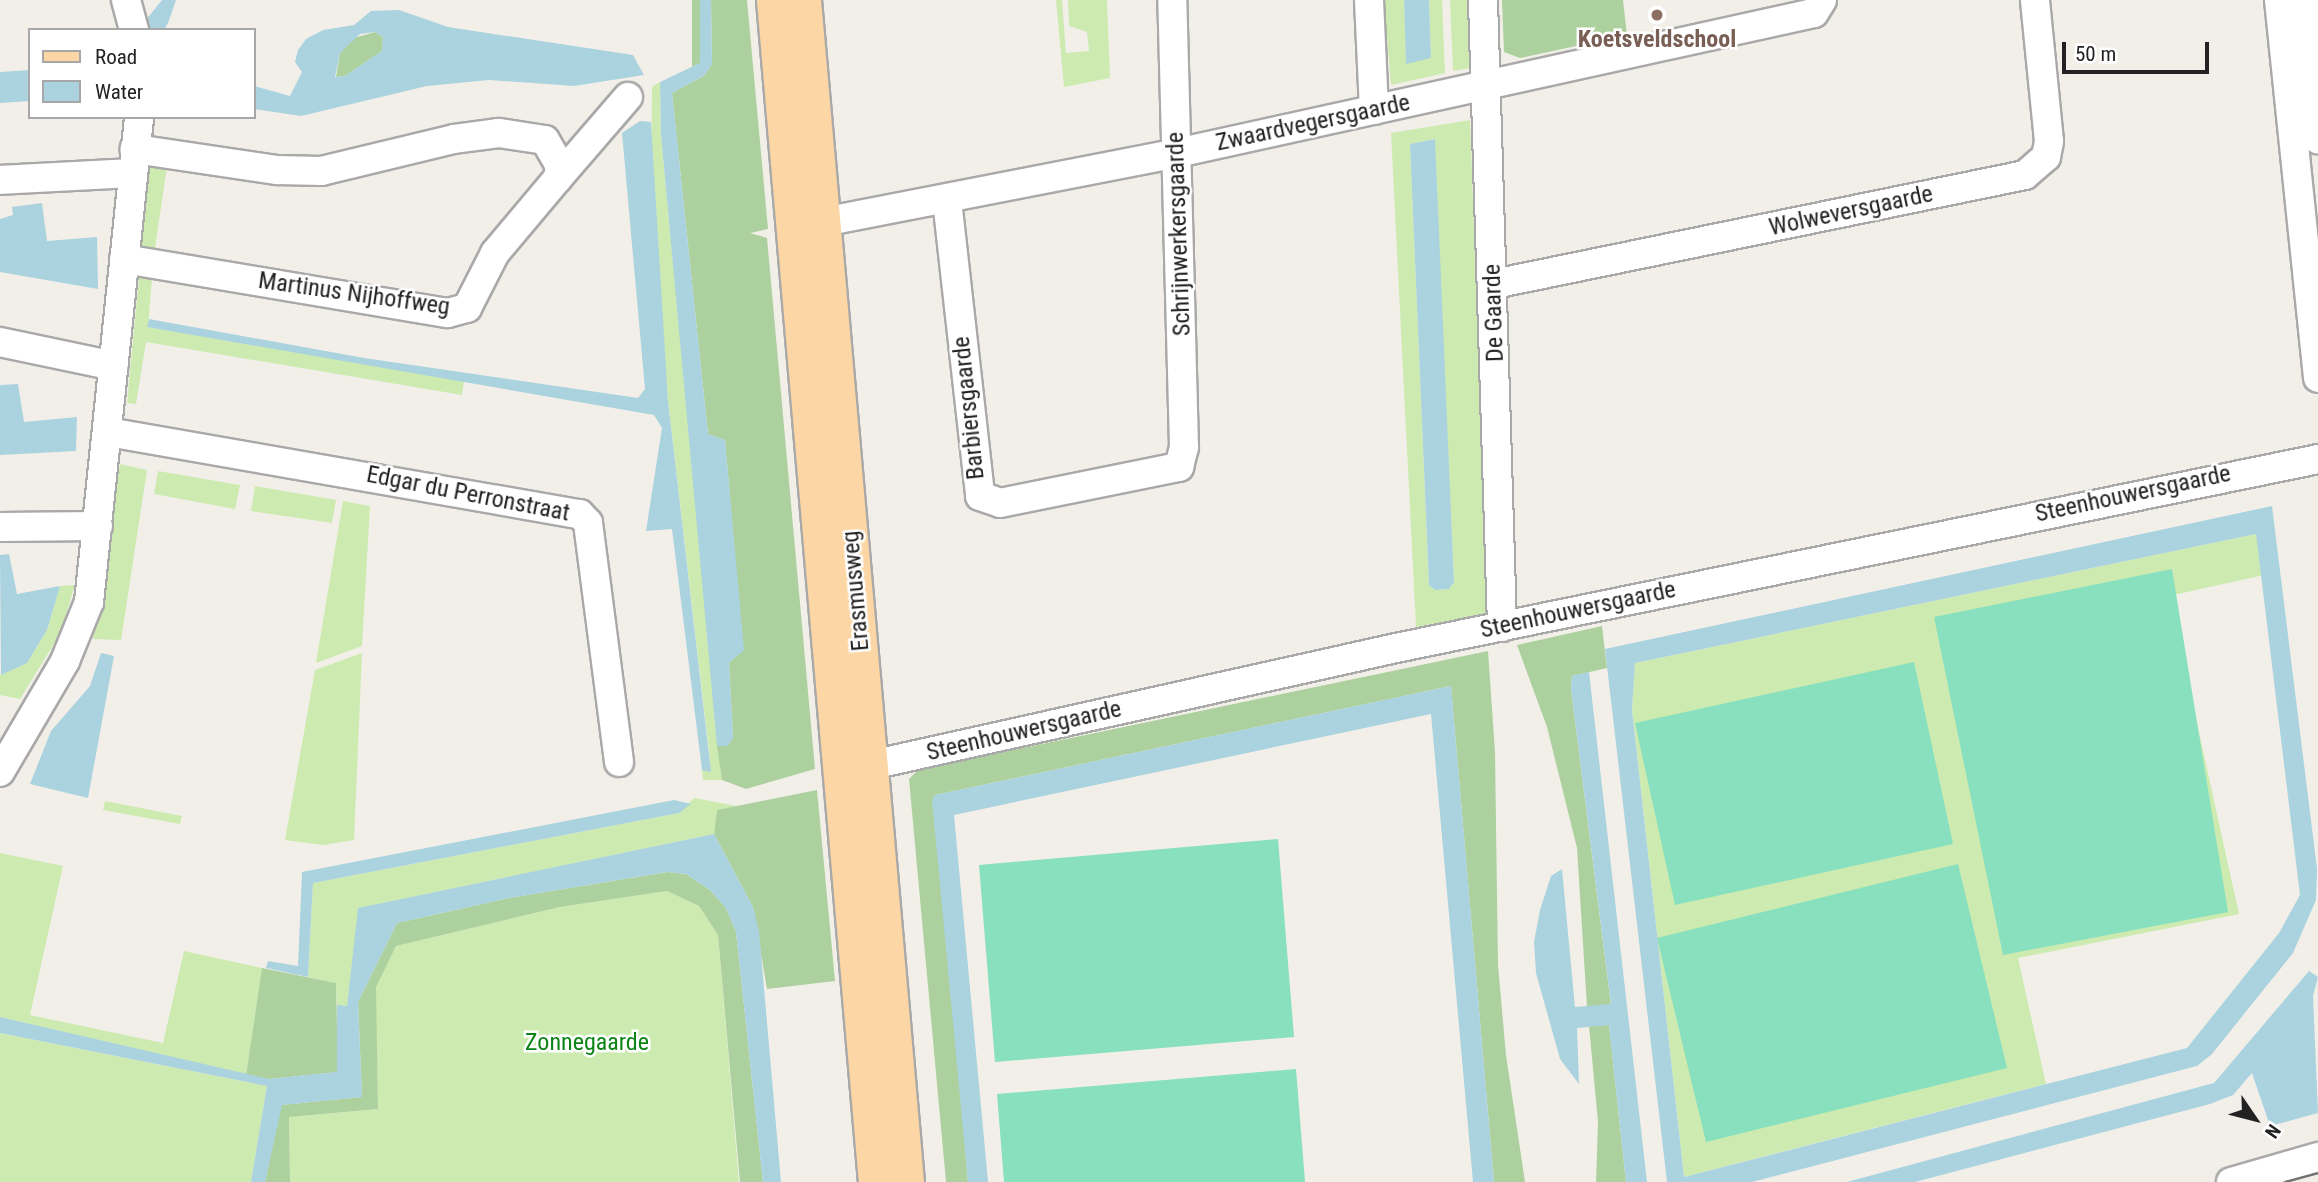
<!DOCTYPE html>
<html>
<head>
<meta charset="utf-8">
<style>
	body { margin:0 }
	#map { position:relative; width:2318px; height:1182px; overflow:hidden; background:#f2efe9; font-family:"Roboto Condensed",sans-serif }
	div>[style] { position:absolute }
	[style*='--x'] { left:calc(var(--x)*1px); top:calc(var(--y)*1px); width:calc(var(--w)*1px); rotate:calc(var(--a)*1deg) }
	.grass>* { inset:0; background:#cdebb0 }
	.forest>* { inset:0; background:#add19e }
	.pitch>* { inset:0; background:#88e0be }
	.water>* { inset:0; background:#aad3df }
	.roads { filter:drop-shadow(2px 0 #a9a9a9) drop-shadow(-2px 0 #a9a9a9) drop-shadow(0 2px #a9a9a9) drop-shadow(0 -2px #a9a9a9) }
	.minor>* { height:28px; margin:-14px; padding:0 14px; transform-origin:14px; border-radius:14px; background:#fff }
	.major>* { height:35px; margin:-17.5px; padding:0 17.5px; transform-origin:17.5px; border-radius:17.5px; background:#fcd6a4 }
	.tram>* { height:2px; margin:-1px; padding:0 1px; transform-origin:1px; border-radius:1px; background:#707070 }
	.dots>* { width:19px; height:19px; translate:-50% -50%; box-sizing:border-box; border:4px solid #fff; border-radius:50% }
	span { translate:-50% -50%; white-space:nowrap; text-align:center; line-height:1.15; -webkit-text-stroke:5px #fff; paint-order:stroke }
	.education-label { font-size:24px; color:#785e54; font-weight:700 }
	.street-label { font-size:24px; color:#222 }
	.park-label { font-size:24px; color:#0c8416 }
	.legend { position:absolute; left:28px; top:28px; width:228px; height:91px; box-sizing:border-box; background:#fff; border:2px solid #a7a7a7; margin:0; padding:9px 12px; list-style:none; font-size:21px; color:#222 }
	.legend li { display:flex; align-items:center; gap:14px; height:35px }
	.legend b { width:35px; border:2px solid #a7a7a7 }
	.north { position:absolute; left:2220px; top:1084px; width:70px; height:70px; -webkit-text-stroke:5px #fff; paint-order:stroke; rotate:125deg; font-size:19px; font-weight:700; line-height:28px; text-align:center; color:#222 }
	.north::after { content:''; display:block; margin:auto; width:24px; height:32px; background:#222; clip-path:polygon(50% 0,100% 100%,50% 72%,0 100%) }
	.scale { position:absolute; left:2062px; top:42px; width:147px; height:32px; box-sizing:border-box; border:4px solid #222; border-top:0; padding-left:9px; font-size:21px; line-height:24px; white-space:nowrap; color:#222; -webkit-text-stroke:5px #fff; paint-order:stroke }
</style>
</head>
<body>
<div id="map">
	<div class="grass">
		<i style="clip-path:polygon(1056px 0,1062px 0,1066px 53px,1089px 51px,1087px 32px,1069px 26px,1068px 0,1107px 0,1110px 78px,1064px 87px)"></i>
		<i style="clip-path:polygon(1384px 0,1404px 0,1407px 63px,1431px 58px,1429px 0,1442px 0,1445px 73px,1391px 85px)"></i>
		<i style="clip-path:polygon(1450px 0,1468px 0,1471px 68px,1453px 71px)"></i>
		<i style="clip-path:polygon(660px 82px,661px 134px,722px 780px,703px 780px,702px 770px,710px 771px,710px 760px,668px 401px,651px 183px,652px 87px)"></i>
		<i style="clip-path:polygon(evenodd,1470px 120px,1488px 613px,1416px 627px,1391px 133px,1470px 120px,1434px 139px,1454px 582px,1449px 589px,1435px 590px,1429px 585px,1410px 144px,1434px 139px)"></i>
		<i style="clip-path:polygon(160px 160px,168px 160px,154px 255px,141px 244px,149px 166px)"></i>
		<i style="clip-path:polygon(139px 278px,152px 278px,148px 327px,464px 381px,462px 395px,146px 342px,136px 404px,127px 403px)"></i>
		<i style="clip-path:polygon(120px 464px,147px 470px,121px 640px,93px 639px)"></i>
		<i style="clip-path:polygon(158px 471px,240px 485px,235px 509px,154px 494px)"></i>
		<i style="clip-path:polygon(255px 486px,336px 500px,332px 523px,251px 511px)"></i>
		<i style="clip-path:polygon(343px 501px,370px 506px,362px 646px,316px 663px)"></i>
		<i style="clip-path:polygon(2256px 534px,2264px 575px,2169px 596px,2239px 914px,2018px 958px,2046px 1084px,1684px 1177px,1632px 710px,1635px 663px)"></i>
		<i style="clip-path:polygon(75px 585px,60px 634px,20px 699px,0 695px,0 675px,27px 663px,47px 630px,60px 586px)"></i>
		<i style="clip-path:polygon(362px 653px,354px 840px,323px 845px,285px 840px,315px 670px)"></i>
		<i style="clip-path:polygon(694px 798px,737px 806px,717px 811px,714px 834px,359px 908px,347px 1006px,337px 1005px,336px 983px,308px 977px,313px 883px,679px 813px)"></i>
		<i style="clip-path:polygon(105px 801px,182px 816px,180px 824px,103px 810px)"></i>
		<i style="clip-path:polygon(0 853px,63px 866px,30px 1015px,163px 1043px,184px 951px,262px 968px,246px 1075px,0 1017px)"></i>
		<i style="clip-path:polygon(667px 891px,699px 906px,718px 935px,739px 1182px,290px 1182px,289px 1117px,378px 1109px,375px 987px,396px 946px,560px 907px)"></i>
		<i style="clip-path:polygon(0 1033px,267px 1086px,251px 1182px,0 1182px)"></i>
	</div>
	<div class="forest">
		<i style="clip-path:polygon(692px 0,700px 0,700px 63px,692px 67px)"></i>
		<i style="clip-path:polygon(711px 0,747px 0,768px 229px,750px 233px,767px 238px,815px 769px,746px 789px,722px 780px,717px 746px,727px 746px,733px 738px,729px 663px,743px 650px,725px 440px,708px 434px,672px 93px,705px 75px,712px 64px)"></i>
		<i style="clip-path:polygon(1502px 0,1623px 0,1627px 35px,1520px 58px,1504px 52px)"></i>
		<i style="clip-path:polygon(375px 32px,383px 37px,382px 51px,345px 76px,336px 77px,340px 53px,354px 38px)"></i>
		<i style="clip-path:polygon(1602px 626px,1607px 668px,1572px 676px,1571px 689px,1611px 1005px,1587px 1007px,1577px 848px,1547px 727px,1517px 645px)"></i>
		<i style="clip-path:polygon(1488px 651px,1495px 752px,1498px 965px,1506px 1055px,1525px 1182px,1494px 1182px,1451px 686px,935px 795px,968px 1182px,946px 1182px,909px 779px,918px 770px)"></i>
		<i style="clip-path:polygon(817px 790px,835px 981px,767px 989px,753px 907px,714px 834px,717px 810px)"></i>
		<i style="clip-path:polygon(667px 872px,686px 874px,710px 890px,726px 908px,736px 932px,763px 1182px,740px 1182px,718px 935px,699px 906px,667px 891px,560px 907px,396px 946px,376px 987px,378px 1109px,289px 1117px,290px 1182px,265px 1182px,281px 1105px,362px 1097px,358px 1002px,397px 923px,509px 898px)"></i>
		<i style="clip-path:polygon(262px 968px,336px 983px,338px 1072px,269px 1079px,246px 1075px)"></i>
		<i style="clip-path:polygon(1609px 1025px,1626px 1182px,1596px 1182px,1598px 1122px,1589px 1026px)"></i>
	</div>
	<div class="pitch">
		<i style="clip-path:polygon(2172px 569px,2228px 912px,2003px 955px,1934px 617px)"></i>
		<i style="clip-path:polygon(1914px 662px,1953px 844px,1675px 905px,1635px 723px)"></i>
		<i style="clip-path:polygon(1278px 839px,1294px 1037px,995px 1062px,979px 865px)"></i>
		<i style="clip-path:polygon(1958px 864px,2007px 1068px,1706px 1142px,1657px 938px)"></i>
		<i style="clip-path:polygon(1296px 1069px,1305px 1182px,1004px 1182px,997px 1094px)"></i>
	</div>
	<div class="water">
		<i style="clip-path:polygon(162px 0,176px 0,168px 23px,164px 30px,147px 30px,145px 21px)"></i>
		<i style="clip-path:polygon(700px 0,711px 0,712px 64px,705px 75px,672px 93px,708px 434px,725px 440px,744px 650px,729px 663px,733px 738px,727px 746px,717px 746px,661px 134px,660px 82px,700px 63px)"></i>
		<i style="clip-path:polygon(1404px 0,1429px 0,1431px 58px,1406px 64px)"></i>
		<i style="clip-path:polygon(evenodd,399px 10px,448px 27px,633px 55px,644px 75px,574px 86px,489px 80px,427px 86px,301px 116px,254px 109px,254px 86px,290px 96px,302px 72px,295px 62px,298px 50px,306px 39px,323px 30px,354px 25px,371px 11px,399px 10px,375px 32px,383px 37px,382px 51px,345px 76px,335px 77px,340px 53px,360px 34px,375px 32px)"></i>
		<i style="clip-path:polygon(30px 70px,30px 101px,0 103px,0 72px)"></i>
		<i style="clip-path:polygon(640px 121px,651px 122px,668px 401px,711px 772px,702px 770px,672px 529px,646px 531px,662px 428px,654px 415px,147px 327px,149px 319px,364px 358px,638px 398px,645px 389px,622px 133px)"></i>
		<i style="clip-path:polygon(1435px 139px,1454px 582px,1449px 589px,1435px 590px,1429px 585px,1410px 144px)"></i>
		<i style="clip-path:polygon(42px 203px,47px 241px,97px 237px,98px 289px,0 272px,0 219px,13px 215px,12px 207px)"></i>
		<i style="clip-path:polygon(18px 384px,24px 422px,77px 417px,76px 451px,0 455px,0 385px)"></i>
		<i style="clip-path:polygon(evenodd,2272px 506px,2317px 869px,2316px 900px,2293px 953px,2212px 1054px,2197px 1066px,1752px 1182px,1667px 1182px,1605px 649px,2272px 506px,2256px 534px,2300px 895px,2279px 933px,2187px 1048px,1684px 1177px,1632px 710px,1635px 663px,2256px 534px)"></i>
		<i style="clip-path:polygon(9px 554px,17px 594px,60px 586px,47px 630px,27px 663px,1px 675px,0 555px)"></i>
		<i style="clip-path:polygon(101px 653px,114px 656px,88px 798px,30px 784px,51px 731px,90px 686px)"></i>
		<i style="clip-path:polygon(1589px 672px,1647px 1182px,1626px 1182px,1609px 1025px,1577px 1028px,1579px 1084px,1560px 1059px,1536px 973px,1534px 942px,1540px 910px,1551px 876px,1562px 869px,1575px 1007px,1611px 1004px,1571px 689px,1572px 676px)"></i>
		<i style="clip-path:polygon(1451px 686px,1494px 1182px,1473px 1182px,1431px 714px,954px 815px,988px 1182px,968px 1182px,932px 800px,935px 795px)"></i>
		<i style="clip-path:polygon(674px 800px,691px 804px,679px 813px,313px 883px,308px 977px,266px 968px,268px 961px,298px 966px,302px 872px)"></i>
		<i style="clip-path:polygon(714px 834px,753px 907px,759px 931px,781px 1182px,763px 1182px,736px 932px,726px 908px,710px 890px,686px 874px,667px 872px,509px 898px,397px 923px,358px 1002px,362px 1097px,282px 1105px,265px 1182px,251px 1182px,267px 1086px,0 1033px,0 1017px,269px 1079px,337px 1072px,337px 1005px,347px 1006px,358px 908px)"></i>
		<i style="clip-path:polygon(2309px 971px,2318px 977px,2313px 996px,2318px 1113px,2270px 1126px,2252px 1073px,2233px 1095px,2210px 1104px,1915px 1182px,1847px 1182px,2214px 1083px)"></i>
	</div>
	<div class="roads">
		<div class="minor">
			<i style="--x:126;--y:0;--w:31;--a:75"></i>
			<i style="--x:1369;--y:0;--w:110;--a:87.4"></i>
			<i style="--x:1483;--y:0;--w:627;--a:88.26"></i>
			<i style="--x:2279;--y:0;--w:380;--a:84.1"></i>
			<i style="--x:2305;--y:0;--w:140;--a:84.7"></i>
			<i style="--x:558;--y:178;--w:107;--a:-49.2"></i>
			<i style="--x:0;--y:180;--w:133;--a:-3"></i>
			<i style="--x:947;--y:200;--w:298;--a:83.6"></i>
			<i style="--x:980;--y:496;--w:21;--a:19"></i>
			<i style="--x:1000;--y:503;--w:183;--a:-11.4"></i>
			<i style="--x:1179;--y:467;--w:21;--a:-76"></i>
			<i style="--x:1184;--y:447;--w:447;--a:-91.5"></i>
			<i style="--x:802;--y:226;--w:382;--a:-11"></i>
			<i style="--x:1177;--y:153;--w:652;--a:-12.4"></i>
			<i style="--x:1814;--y:13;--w:15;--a:-58"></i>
			<i style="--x:124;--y:259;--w:328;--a:9.5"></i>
			<i style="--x:448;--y:313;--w:20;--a:-15"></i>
			<i style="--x:467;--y:308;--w:62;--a:-63"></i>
			<i style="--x:495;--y:253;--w:98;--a:-50"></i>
			<i style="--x:558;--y:178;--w:12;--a:-81"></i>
			<i style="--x:560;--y:166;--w:30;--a:-120"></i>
			<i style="--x:545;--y:140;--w:47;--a:-171.3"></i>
			<i style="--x:499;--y:133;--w:45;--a:172.4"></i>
			<i style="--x:454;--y:139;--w:136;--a:166.4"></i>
			<i style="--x:322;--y:171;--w:45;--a:-178.7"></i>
			<i style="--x:277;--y:170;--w:144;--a:-171.6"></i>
			<i style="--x:1494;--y:284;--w:542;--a:-11.6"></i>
			<i style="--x:2025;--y:175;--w:28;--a:-41"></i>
			<i style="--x:2046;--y:157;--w:16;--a:-79"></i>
			<i style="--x:2049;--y:141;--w:142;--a:-95.7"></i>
			<i style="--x:0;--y:342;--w:116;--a:11.9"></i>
			<i style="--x:108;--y:432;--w:479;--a:9.9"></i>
			<i style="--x:580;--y:514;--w:12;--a:48"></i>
			<i style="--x:588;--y:523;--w:241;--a:82.6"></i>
			<i style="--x:0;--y:527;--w:98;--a:-0.6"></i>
			<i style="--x:849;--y:770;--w:560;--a:-12.57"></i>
			<i style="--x:1396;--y:648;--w:941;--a:-11.58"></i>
			<i style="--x:0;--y:772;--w:129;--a:-59.6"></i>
			<i style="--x:65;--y:661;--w:64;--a:-67.9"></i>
			<i style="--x:89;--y:602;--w:488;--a:-84.1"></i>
			<i style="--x:2231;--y:1182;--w:91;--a:-16"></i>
		</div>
		<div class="major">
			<i style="--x:774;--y:0;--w:1186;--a:85.07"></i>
			<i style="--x:803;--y:0;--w:1186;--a:85.02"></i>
		</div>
	</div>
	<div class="tram">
		<i style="--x:2285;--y:1182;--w:34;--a:-15"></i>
	</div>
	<div class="dots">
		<i style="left:1657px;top:15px;background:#8d6e63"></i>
	</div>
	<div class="education-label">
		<span style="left:1657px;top:40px">Koetsveldschool</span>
	</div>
	<div class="street-label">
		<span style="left:1313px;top:123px;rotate:-12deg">Zwaardvegersgaarde</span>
		<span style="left:1851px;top:211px;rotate:-12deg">Wolweversgaarde</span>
		<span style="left:1179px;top:234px;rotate:-92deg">Schrijnwerkersgaarde</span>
		<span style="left:354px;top:294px;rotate:8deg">Martinus Nijhoffweg</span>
		<span style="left:1494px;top:313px;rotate:-92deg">De Gaarde</span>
		<span style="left:969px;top:408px;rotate:-96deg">Barbiersgaarde</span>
		<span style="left:468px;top:494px;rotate:11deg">Edgar du Perronstraat</span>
		<span style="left:2133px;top:494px;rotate:-12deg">Steenhouwersgaarde</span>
		<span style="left:856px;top:591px;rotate:-95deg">Erasmusweg</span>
		<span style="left:1578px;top:610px;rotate:-12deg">Steenhouwersgaarde</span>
		<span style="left:1024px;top:731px;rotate:-13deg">Steenhouwersgaarde</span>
	</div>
	<div class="park-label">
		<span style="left:587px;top:1043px">Zonnegaarde</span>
	</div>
	<ul class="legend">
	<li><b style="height:9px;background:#fcd6a4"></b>Road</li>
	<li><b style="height:19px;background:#aad3df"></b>Water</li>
	</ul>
	<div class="north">N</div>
	<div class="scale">50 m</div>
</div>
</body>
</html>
